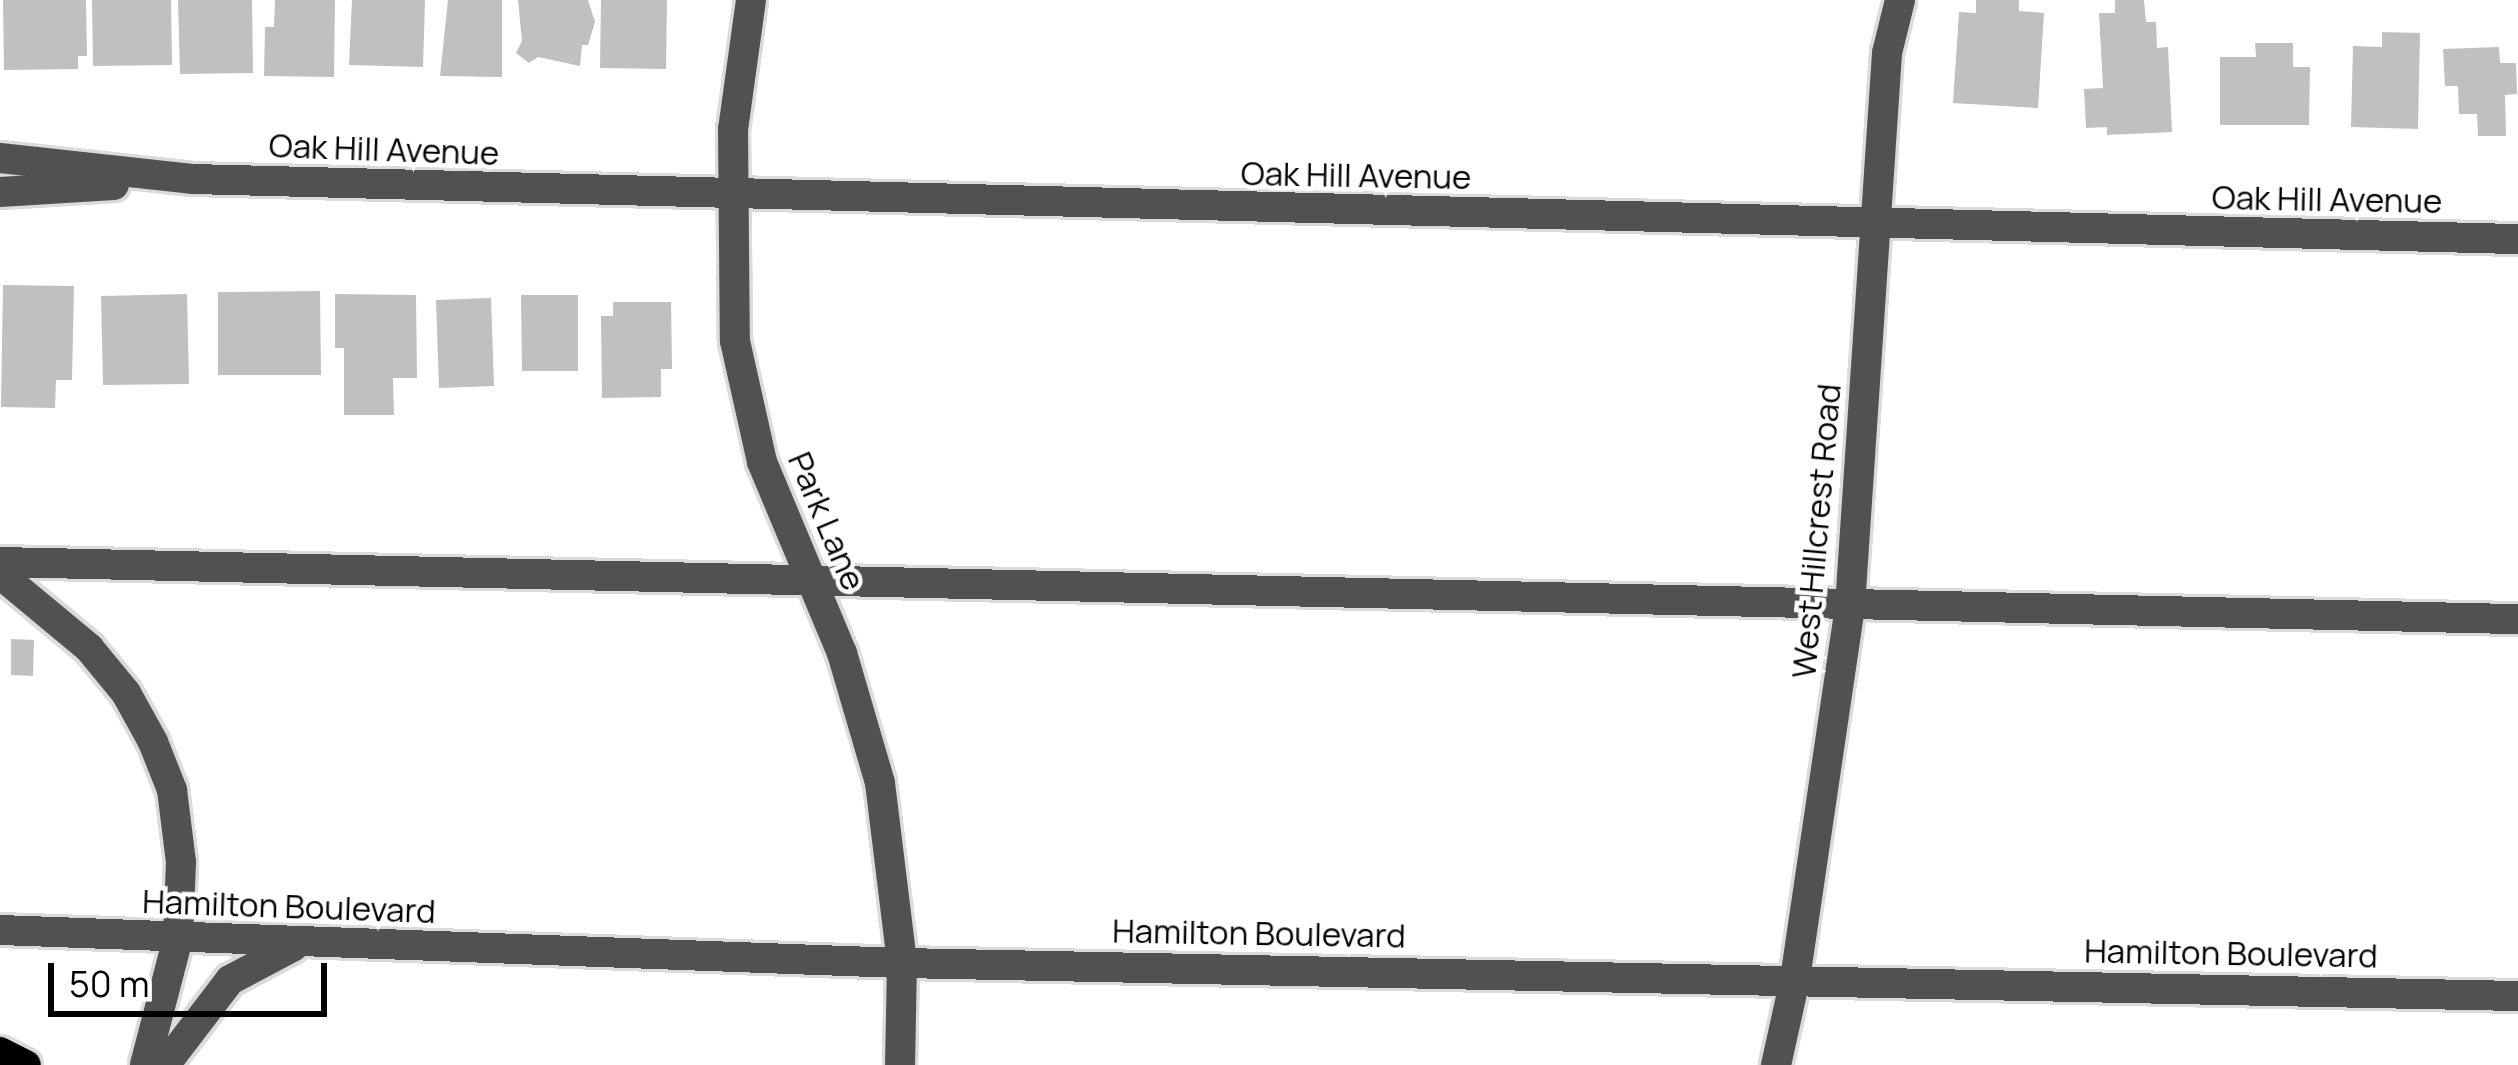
<!DOCTYPE html>
<html>
<head>
<meta charset="utf-8">
<style>
	body { margin:0 }
	#map { position:relative; width:2518px; height:1065px; overflow:hidden; background:#fff; font-family:Manrope,sans-serif }
	div>[style] { position:absolute }
	[style*='--x'] { left:calc(var(--x)*1px); top:calc(var(--y)*1px); width:calc(var(--w)*1px); rotate:calc(var(--a)*1deg) }
	.building>* { inset:0; background:#c0c0c0 }
	.roads { filter:drop-shadow(3px 0 #dbdbdb) drop-shadow(-3px 0 #dbdbdb) drop-shadow(0 3px #dbdbdb) drop-shadow(0 -3px #dbdbdb) }
	.minor>* { height:30px; margin:-15px; padding:0 15px; transform-origin:15px; border-radius:15px; background:#515151 }
	.major>* { height:30px; margin:-15px; padding:0 15px; transform-origin:15px; border-radius:15px; background:#000 }
	span { translate:-50% -50%; white-space:nowrap; text-align:center; line-height:1.15; -webkit-text-stroke:9px #fff; paint-order:stroke }
	.street-label { font-size:33px; color:#000 }
	.scale { position:absolute; left:48px; top:963px; width:279px; height:54px; box-sizing:border-box; border:6px solid #000; border-top:0; padding-left:15px; font-size:36px; line-height:42px; white-space:nowrap; color:#000; -webkit-text-stroke:9px #fff; paint-order:stroke }
</style>
</head>
<body>
<div id="map">
	<div class="building">
		<i style="clip-path:polygon(3px 0,86px 0,87px 56px,78px 56px,78px 69px,4px 70px)"></i>
		<i style="clip-path:polygon(92px 0,171px 0,172px 65px,93px 66px)"></i>
		<i style="clip-path:polygon(178px 0,252px 0,253px 73px,180px 74px)"></i>
		<i style="clip-path:polygon(275px 0,335px 0,334px 77px,264px 76px,265px 27px,274px 27px)"></i>
		<i style="clip-path:polygon(352px 0,425px 0,423px 67px,349px 65px)"></i>
		<i style="clip-path:polygon(448px 0,502px 0,502px 77px,440px 76px)"></i>
		<i style="clip-path:polygon(518px 0,588px 0,595px 22px,588px 45px,582px 45px,580px 66px,538px 57px,529px 63px,516px 53px,522px 41px)"></i>
		<i style="clip-path:polygon(601px 0,667px 0,666px 69px,600px 68px)"></i>
		<i style="clip-path:polygon(1976px 0,2019px 0,2019px 11px,2044px 13px,2038px 108px,1953px 103px,1959px 12px,1976px 13px)"></i>
		<i style="clip-path:polygon(2115px 0,2144px 0,2146px 22px,2156px 22px,2157px 48px,2168px 47px,2172px 132px,2107px 135px,2107px 127px,2086px 128px,2084px 89px,2103px 88px,2099px 13px,2115px 13px)"></i>
		<i style="clip-path:polygon(2382px 32px,2420px 33px,2418px 129px,2351px 127px,2353px 46px,2382px 47px)"></i>
		<i style="clip-path:polygon(2255px 43px,2293px 43px,2293px 67px,2310px 67px,2309px 125px,2220px 125px,2220px 57px,2256px 57px)"></i>
		<i style="clip-path:polygon(2499px 47px,2500px 63px,2516px 63px,2517px 94px,2505px 95px,2506px 136px,2478px 136px,2477px 114px,2459px 114px,2458px 86px,2445px 86px,2443px 49px)"></i>
		<i style="clip-path:polygon(3px 285px,74px 286px,72px 380px,56px 380px,55px 408px,1px 407px)"></i>
		<i style="clip-path:polygon(320px 291px,321px 375px,218px 375px,218px 292px)"></i>
		<i style="clip-path:polygon(187px 294px,189px 384px,103px 385px,101px 296px)"></i>
		<i style="clip-path:polygon(335px 294px,416px 295px,417px 378px,393px 378px,394px 415px,344px 415px,344px 348px,335px 348px)"></i>
		<i style="clip-path:polygon(521px 295px,578px 295px,578px 371px,522px 371px)"></i>
		<i style="clip-path:polygon(491px 298px,494px 386px,439px 388px,436px 300px)"></i>
		<i style="clip-path:polygon(613px 302px,671px 302px,672px 369px,661px 369px,661px 397px,602px 398px,601px 316px,613px 316px)"></i>
		<i style="clip-path:polygon(11px 639px,34px 640px,33px 676px,11px 675px)"></i>
	</div>
	<div class="roads">
		<div class="minor">
			<i style="--x:751;--y:0;--w:130;--a:97.9"></i>
			<i style="--x:733;--y:129;--w:212;--a:89.5"></i>
			<i style="--x:735;--y:341;--w:124;--a:77.4"></i>
			<i style="--x:762;--y:462;--w:207;--a:67.3"></i>
			<i style="--x:842;--y:653;--w:135;--a:73.7"></i>
			<i style="--x:880;--y:783;--w:181;--a:83"></i>
			<i style="--x:902;--y:963;--w:102;--a:91.1"></i>
			<i style="--x:0;--y:158;--w:193;--a:6.2"></i>
			<i style="--x:192;--y:179;--w:2327;--a:1.48"></i>
			<i style="--x:0;--y:192;--w:114;--a:-3.5"></i>
			<i style="--x:0;--y:562;--w:2519;--a:1.3"></i>
			<i style="--x:0;--y:574;--w:116;--a:39.7"></i>
			<i style="--x:89;--y:648;--w:58;--a:50.6"></i>
			<i style="--x:126;--y:693;--w:56;--a:61.1"></i>
			<i style="--x:153;--y:742;--w:52;--a:68.4"></i>
			<i style="--x:172;--y:790;--w:73;--a:82.9"></i>
			<i style="--x:181;--y:862;--w:76;--a:92.3"></i>
			<i style="--x:178;--y:938;--w:131;--a:104.6"></i>
			<i style="--x:0;--y:930;--w:903;--a:2.1"></i>
			<i style="--x:902;--y:963;--w:1616;--a:1.17"></i>
			<i style="--x:165;--y:1065;--w:107;--a:-52.6"></i>
			<i style="--x:230;--y:980;--w:72;--a:-28"></i>
			<i style="--x:1776;--y:1065;--w:88;--a:-77.5"></i>
			<i style="--x:1795;--y:979;--w:377;--a:-81.6"></i>
			<i style="--x:1850;--y:606;--w:554;--a:-86.17"></i>
			<i style="--x:1887;--y:53;--w:55;--a:-76.2"></i>
		</div>
		<div class="major">
			<i style="--x:0;--y:1052;--w:29;--a:27"></i>
		</div>
	</div>
	<div class="street-label">
		<span style="left:384px;top:149px;rotate:2deg">Oak Hill Avenue</span>
		<span style="left:1356px;top:175px;rotate:1deg">Oak Hill Avenue</span>
		<span style="left:2327px;top:199px;rotate:1deg">Oak Hill Avenue</span>
		<span style="left:827px;top:521px;rotate:67deg">Park Lane</span>
		<span style="left:1816px;top:531px;rotate:-85deg">West Hillcrest Road</span>
		<span style="left:289px;top:906px;rotate:2deg">Hamilton Boulevard</span>
		<span style="left:1259px;top:933px;rotate:1deg">Hamilton Boulevard</span>
		<span style="left:2231px;top:953px;rotate:1deg">Hamilton Boulevard</span>
	</div>
	<div class="scale">50 m</div>
</div>
</body>
</html>
